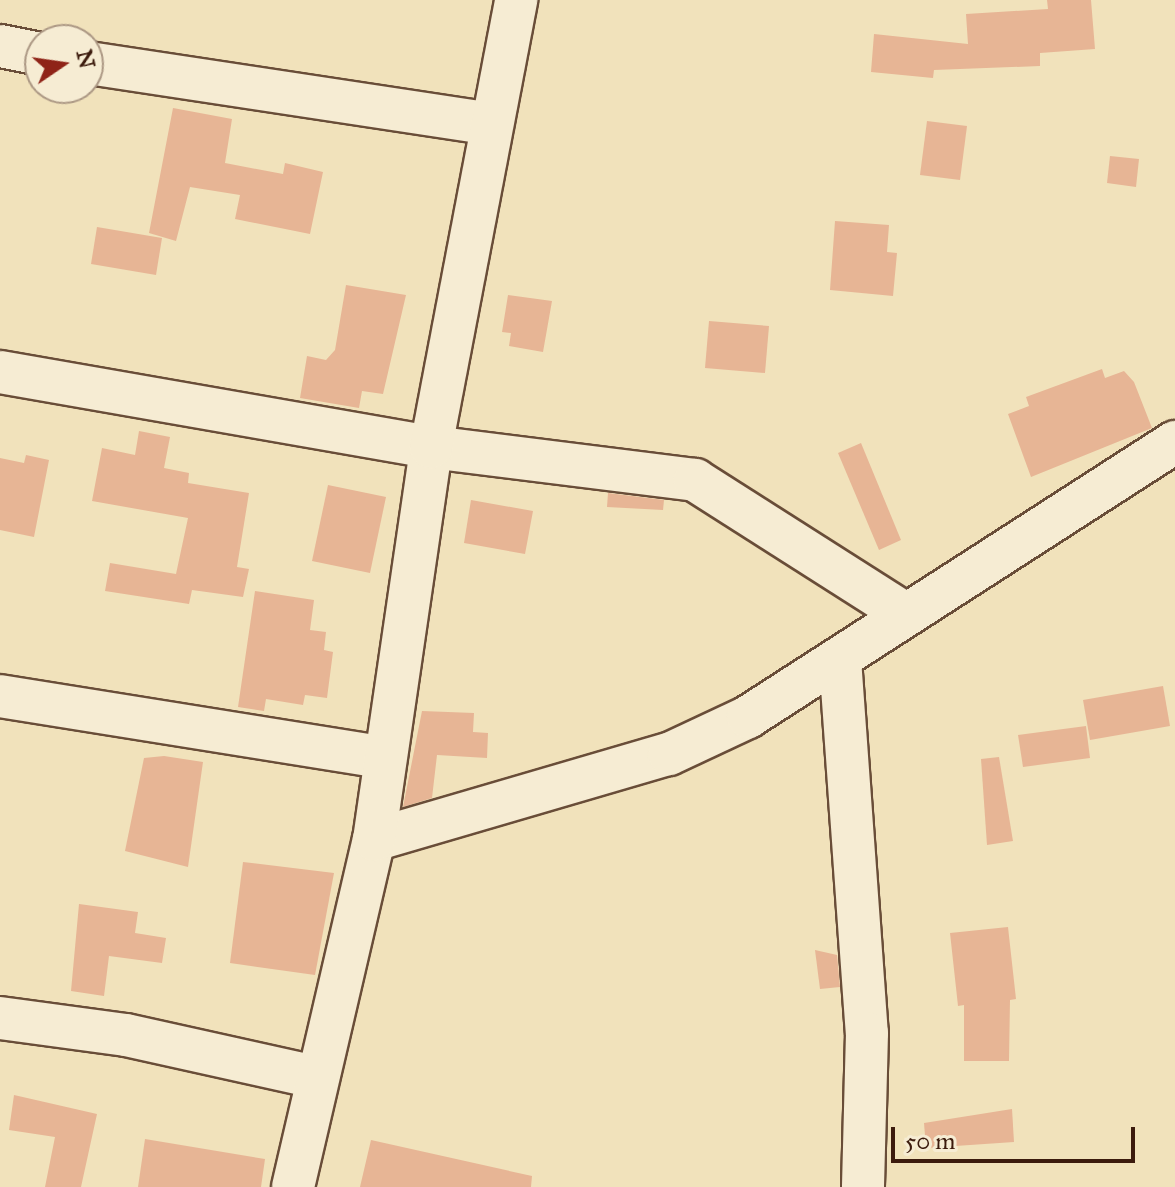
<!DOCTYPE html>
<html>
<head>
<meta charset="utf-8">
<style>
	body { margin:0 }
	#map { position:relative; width:1175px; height:1187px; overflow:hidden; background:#f1e2bb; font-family:"IM FELL Great Primer",serif }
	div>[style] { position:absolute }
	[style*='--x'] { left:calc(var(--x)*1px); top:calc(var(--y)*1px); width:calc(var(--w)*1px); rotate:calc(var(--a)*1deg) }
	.building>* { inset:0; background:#e7b595 }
	.roads { filter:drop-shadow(2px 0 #694d38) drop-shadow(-2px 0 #694d38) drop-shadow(0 2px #694d38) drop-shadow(0 -2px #694d38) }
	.minor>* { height:42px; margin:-21px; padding:0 21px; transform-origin:21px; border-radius:21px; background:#f6ecd3 }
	span { translate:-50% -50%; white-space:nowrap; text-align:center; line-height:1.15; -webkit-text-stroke:6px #f6ecd3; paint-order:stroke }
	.north { position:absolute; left:24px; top:24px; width:80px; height:80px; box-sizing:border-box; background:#f6ecd3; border:2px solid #ac9884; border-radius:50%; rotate:77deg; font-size:22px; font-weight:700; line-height:32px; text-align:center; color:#3c1b0d }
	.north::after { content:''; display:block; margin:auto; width:28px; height:36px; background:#8f2418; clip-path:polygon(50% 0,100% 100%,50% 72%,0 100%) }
	.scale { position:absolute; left:891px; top:1127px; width:244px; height:36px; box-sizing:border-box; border:4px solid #3c1b0d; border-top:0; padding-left:10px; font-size:24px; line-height:28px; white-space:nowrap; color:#3c1b0d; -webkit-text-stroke:6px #f6ecd3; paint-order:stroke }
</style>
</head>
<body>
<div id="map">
	<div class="building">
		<i style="clip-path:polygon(1047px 0,1091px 0,1095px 49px,1040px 53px,1040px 66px,934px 70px,933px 78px,871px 72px,874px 34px,968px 44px,966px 14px,1048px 9px)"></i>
		<i style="clip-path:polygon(173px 108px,232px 119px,225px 163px,283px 174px,285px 163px,323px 172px,310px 234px,235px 219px,240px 195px,190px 187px,176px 241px,149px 233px)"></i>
		<i style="clip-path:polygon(927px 121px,967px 126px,960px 180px,920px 175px)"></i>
		<i style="clip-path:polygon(1110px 156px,1139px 159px,1136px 187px,1107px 183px)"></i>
		<i style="clip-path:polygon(835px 221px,889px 225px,887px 252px,897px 253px,893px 296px,830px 290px)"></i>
		<i style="clip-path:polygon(97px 227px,162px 238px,156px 275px,91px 264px)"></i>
		<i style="clip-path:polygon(346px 285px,406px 295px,383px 394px,362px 391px,359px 408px,300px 398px,307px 356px,326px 360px,335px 350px)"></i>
		<i style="clip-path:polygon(508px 295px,552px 301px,543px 352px,509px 346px,511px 333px,502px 332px)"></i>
		<i style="clip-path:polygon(709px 321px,769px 326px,765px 373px,705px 368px)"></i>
		<i style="clip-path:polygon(1102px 369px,1105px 378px,1124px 371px,1134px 382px,1152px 428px,1031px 477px,1008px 414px,1029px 406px,1026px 397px)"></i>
		<i style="clip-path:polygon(139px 431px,170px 437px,164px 468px,189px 473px,188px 483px,249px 493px,237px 567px,249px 569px,243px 597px,192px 590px,189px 604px,105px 591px,110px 563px,176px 574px,188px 518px,92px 501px,102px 448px,135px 455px)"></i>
		<i style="clip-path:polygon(861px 443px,901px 540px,879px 550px,838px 453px)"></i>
		<i style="clip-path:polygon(26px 455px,49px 460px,34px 537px,0 530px,0 458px,24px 463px)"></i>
		<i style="clip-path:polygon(328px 485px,386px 497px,370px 573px,312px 561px)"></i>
		<i style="clip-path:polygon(608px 493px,664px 500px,663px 510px,607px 507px)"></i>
		<i style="clip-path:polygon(471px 500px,533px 511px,525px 554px,464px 543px)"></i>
		<i style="clip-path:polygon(255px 591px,314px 600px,310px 630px,326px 632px,324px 650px,333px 652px,327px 698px,305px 695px,303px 705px,266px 699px,264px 711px,238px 707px)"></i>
		<i style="clip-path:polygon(1163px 686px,1170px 726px,1090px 740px,1083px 700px)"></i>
		<i style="clip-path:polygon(422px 711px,474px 713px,473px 732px,488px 733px,487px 758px,437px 755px,432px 798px,403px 807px)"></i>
		<i style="clip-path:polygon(1086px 726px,1090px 758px,1023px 767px,1018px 735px)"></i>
		<i style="clip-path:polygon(164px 756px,203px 762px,188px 867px,125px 851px,144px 758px)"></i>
		<i style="clip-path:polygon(999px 757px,1013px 841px,987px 845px,981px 759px)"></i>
		<i style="clip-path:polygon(243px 862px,334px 873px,315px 975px,230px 963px)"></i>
		<i style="clip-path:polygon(79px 904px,138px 912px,135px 933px,166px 938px,162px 963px,109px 956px,104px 996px,71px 991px)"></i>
		<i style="clip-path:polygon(1008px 927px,1016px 999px,1010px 1000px,1009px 1061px,964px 1061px,964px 1005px,958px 1006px,950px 933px)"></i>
		<i style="clip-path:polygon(815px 950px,837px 955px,840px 987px,820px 989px)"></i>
		<i style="clip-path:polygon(14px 1095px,97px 1114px,81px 1187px,45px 1187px,55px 1137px,9px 1130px)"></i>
		<i style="clip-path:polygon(1012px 1109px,1014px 1142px,926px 1148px,924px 1123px)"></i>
		<i style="clip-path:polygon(145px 1139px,265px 1159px,261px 1187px,138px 1187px)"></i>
		<i style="clip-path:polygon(371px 1140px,532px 1176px,531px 1187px,360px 1187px)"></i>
	</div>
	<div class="roads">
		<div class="minor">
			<i style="--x:0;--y:46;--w:41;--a:11.3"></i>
			<i style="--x:88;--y:63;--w:406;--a:8.6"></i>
			<i style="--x:0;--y:372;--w:437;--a:9.9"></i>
			<i style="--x:431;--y:447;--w:266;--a:7.1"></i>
			<i style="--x:695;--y:480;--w:249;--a:32.5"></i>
			<i style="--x:840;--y:659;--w:375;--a:85.9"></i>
			<i style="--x:867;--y:1033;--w:154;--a:91.5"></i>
			<i style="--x:0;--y:696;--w:386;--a:9.1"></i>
			<i style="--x:374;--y:840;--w:307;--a:-16.3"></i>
			<i style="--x:669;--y:754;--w:87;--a:-25.1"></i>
			<i style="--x:748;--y:717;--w:508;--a:-32.78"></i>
			<i style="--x:0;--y:1018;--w:127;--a:7.7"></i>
			<i style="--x:126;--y:1035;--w:195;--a:12.5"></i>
			<i style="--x:293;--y:1187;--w:356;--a:-76.9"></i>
			<i style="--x:374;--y:840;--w:397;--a:-81.7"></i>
			<i style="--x:431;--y:447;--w:455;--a:-79.2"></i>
		</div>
	</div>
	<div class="north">N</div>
	<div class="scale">50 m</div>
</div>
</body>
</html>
